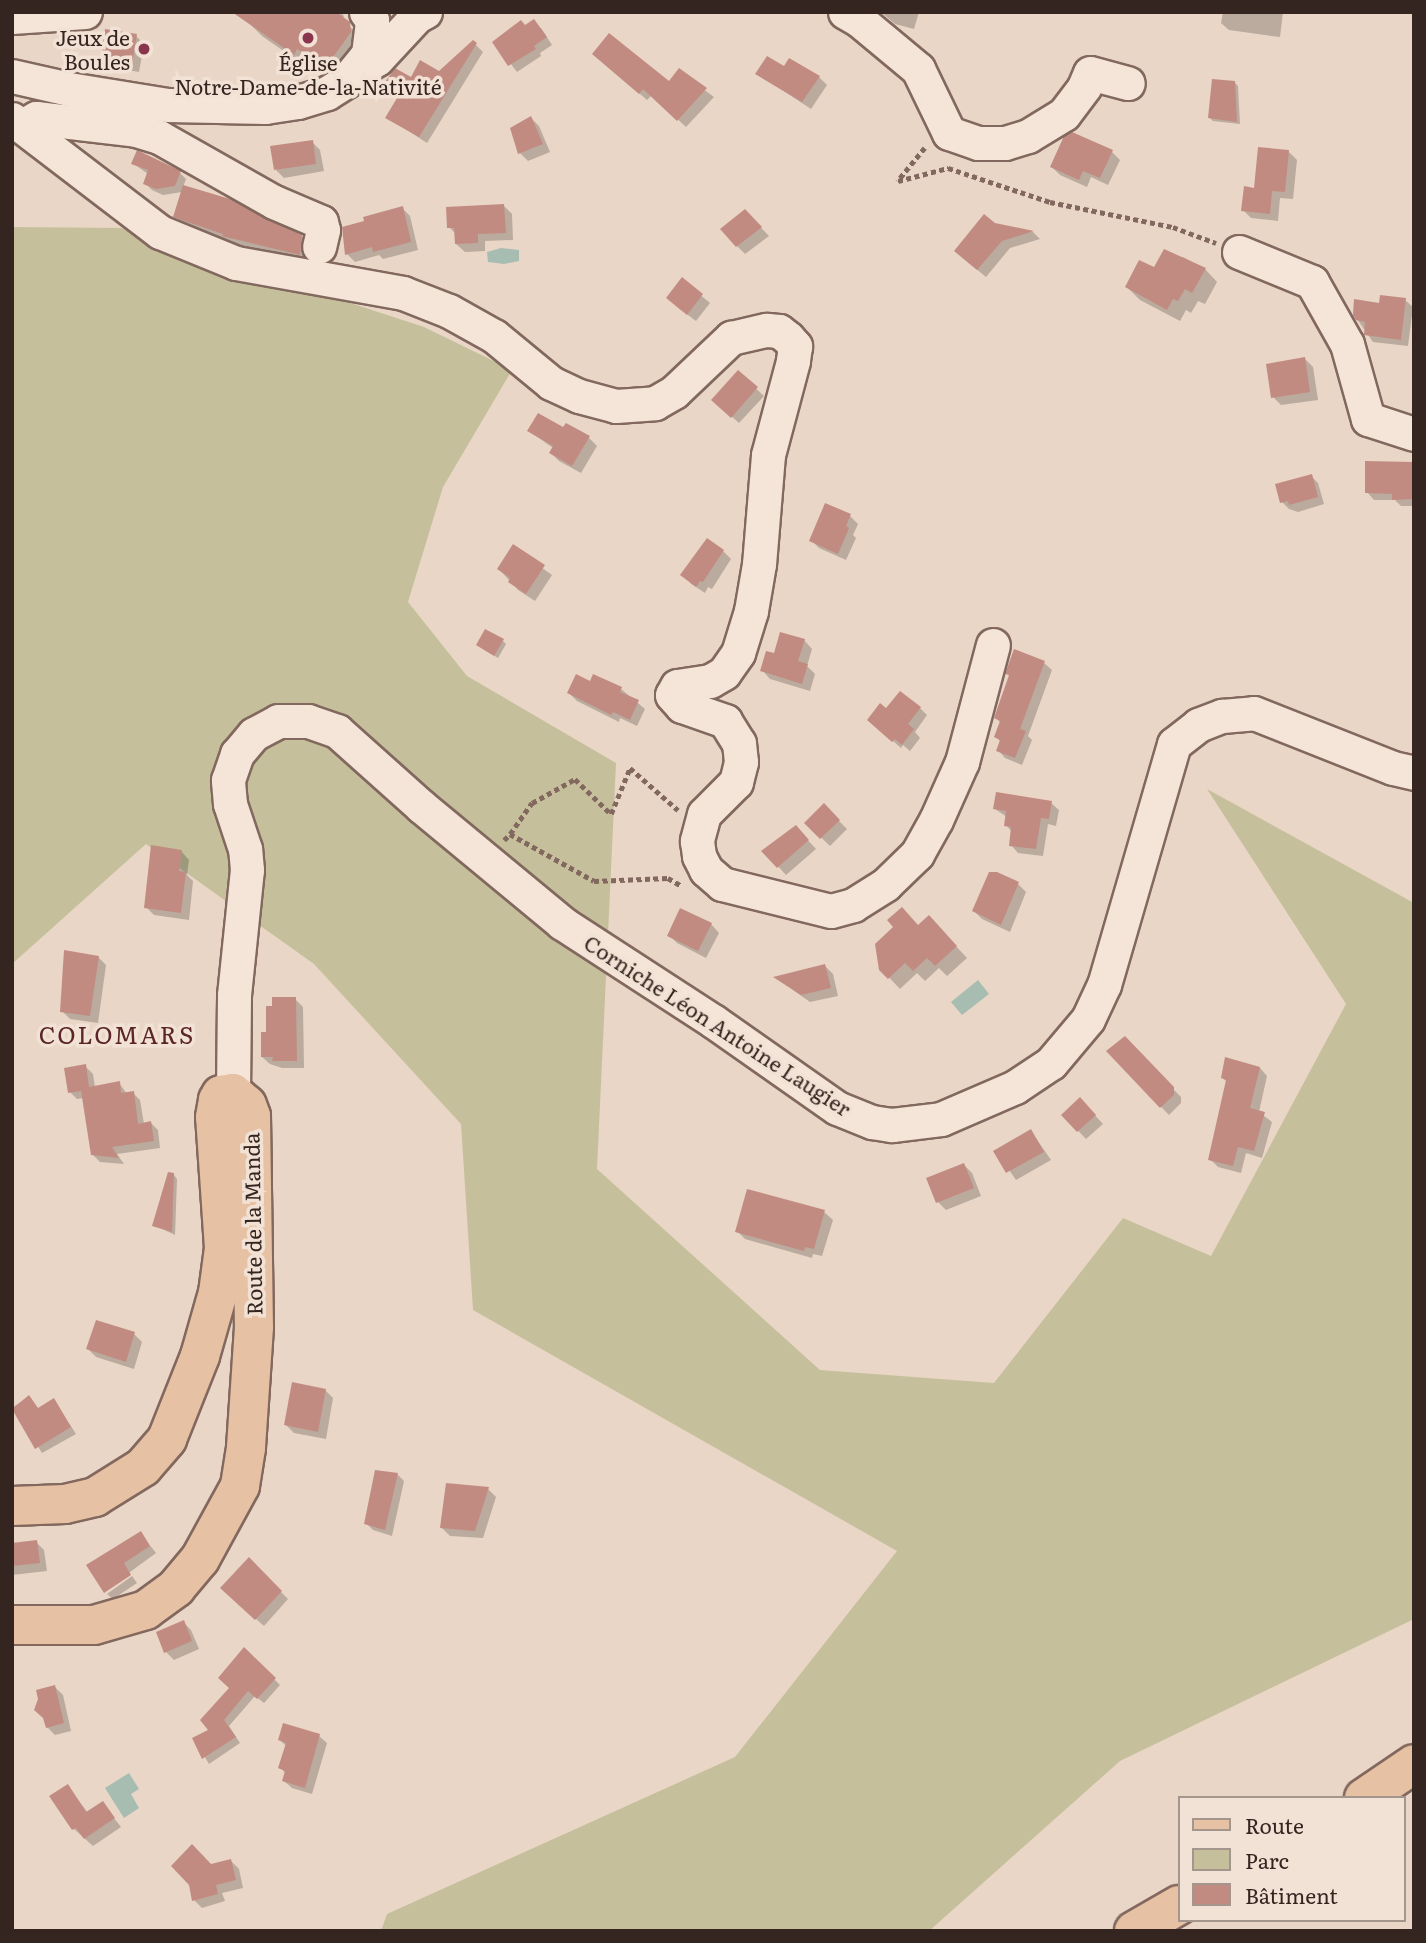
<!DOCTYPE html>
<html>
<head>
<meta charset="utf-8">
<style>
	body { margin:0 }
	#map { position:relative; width:1426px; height:1943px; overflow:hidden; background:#e9d6c6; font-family:Literata,serif }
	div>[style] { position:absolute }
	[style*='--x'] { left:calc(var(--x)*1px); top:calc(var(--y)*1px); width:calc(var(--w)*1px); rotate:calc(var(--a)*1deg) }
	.green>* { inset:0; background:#c5c09b }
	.water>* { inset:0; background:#a7bdb1 }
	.shadow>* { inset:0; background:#0003 }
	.building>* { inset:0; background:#c28b81 }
	.path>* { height:4.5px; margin-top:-2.25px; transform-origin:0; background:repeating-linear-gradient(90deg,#82685e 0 5px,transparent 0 8.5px) }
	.roads { filter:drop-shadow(2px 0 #82685e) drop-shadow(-2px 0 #82685e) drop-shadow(0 2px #82685e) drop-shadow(0 -2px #82685e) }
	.minor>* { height:33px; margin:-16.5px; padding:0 16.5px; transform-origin:16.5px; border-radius:16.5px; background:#f4e5d8 }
	.major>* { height:38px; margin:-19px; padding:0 19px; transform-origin:19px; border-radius:19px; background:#e7c1a3 }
	.dots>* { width:19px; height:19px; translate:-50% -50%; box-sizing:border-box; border:4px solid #f1e2d5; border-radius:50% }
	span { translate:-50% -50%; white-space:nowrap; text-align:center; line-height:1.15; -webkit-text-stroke:7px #f1e2d5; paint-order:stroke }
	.poi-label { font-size:21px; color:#342520 }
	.right { translate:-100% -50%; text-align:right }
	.street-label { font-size:21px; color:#342520 }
	.quarter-label { font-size:24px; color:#5b2527; letter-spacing:2px }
	.frame { position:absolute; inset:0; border:14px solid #342520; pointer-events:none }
	.legend { position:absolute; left:1178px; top:1796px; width:228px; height:126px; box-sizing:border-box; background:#f1e2d5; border:2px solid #a5968d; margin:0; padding:9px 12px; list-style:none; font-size:21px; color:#342520 }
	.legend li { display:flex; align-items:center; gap:14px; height:35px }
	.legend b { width:35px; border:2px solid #a5968d }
</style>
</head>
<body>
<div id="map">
	<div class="green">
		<i style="clip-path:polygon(12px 227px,121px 228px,424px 327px,512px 370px,443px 487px,408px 602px,467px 676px,616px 763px,597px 1169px,820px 1370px,994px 1383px,1123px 1218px,1211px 1256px,1346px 1004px,1207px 789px,1414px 903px,1414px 1619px,1120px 1761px,929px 1931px,381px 1931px,387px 1914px,735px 1757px,897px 1551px,473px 1310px,461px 1124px,314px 964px,146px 844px,12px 964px)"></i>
	</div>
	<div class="water">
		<i style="clip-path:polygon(501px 248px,519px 250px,519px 261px,504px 264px,488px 262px,487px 252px)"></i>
		<i style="clip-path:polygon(978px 980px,989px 994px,962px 1015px,951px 1002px)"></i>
		<i style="clip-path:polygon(129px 1773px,139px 1789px,131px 1794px,139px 1808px,124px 1818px,105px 1788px)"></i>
	</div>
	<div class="shadow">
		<i style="clip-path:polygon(250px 12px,340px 12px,344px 16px,342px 20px,368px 43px,343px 82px,314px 63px,311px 70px,262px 36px,245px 19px)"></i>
		<i style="clip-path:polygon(881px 12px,919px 12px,914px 29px,895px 24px)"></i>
		<i style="clip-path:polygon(1223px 12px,1283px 12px,1280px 37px,1229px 30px,1221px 23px)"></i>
		<i style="clip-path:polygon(525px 27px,541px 28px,552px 45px,540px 53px,541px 56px,517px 72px,494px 42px)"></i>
		<i style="clip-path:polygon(136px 36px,144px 44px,139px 72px,111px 67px,103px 59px)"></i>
		<i style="clip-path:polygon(473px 42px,483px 52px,427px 143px,387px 117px,398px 100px,383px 88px,439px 73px)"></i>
		<i style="clip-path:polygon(602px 61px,670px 84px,679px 71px,714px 97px,686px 127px,652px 95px,647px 100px)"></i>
		<i style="clip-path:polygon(784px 68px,819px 77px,827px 85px,811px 109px,758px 74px)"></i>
		<i style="clip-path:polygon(1234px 82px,1238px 86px,1240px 124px,1213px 121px,1210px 118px)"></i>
		<i style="clip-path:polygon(531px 118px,539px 126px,550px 152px,528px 161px,520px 153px)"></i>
		<i style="clip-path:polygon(312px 142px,320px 150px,324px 171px,284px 178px,276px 170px)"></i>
		<i style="clip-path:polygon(1112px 152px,1120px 160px,1108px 185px,1091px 177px,1087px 187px,1060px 175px,1052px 167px)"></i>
		<i style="clip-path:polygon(1289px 152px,1297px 160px,1293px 199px,1280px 198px,1278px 221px,1251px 218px,1243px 210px,1256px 190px)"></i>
		<i style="clip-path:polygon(134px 164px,180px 173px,186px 179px,183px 187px,301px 236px,314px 249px,313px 265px,277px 260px,188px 229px,175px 216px,182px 192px,163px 195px,152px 190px,145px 183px,148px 174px)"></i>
		<i style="clip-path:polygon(504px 206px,512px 214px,513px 240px,485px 241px,485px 251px,465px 252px,456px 244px,456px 234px,449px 227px)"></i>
		<i style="clip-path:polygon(402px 208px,410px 216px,418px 250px,383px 259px,379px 255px,355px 262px,347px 254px)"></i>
		<i style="clip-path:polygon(745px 211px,769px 236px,745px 254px,737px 246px)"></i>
		<i style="clip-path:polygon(994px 224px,1033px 232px,1040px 239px,1010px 248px,986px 277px,964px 259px)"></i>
		<i style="clip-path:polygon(1183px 257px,1205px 269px,1217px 282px,1205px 304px,1198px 301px,1191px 313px,1186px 310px,1180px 321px,1140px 300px,1127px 287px)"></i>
		<i style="clip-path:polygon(682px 280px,710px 303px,696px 321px,676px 306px)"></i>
		<i style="clip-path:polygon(1405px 300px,1413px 307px,1408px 346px,1373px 342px,1357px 319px,1381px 305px)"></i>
		<i style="clip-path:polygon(1305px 359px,1313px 367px,1318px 400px,1281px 405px,1273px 397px)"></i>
		<i style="clip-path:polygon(738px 372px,764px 396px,739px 423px,713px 400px)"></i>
		<i style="clip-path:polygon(564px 430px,589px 438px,597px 446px,581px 473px,559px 461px,551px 453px,553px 448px,529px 431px)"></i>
		<i style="clip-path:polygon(1414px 463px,1414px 506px,1401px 506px,1395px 500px,1374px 500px,1367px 492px)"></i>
		<i style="clip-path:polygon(1311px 476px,1318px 483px,1324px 504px,1298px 512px,1289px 509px,1282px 502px)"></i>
		<i style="clip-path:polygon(850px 516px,858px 524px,853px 535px,856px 538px,846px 560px,819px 548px,811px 540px)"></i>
		<i style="clip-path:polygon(513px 547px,552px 575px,535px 601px,518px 590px,499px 569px)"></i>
		<i style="clip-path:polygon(723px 551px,731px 559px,712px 589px,708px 587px,705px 593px,690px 583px)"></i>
		<i style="clip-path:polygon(804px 640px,812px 649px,807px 666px,815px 674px,810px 691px,770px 679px,762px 670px,775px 655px)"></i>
		<i style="clip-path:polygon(503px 641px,506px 644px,498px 658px,478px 645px)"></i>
		<i style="clip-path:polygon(1044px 663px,1052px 670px,1028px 736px,1032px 740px,1022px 765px,1005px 758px,998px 750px,1001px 742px,996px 737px,1001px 723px,996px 718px)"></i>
		<i style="clip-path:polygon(594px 676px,621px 689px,645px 709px,637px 726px,620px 718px,619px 722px,577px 701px,569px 693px,591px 683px)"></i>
		<i style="clip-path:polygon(920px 708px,927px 715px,915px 732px,920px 738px,910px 751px,903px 745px,901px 748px,877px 727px,887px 711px)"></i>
		<i style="clip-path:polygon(1051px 803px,1059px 810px,1056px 826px,1048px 824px,1043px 856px,1018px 853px,1011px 845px,1012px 832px,1006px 825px,1007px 817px,995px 809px)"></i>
		<i style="clip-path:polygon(824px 806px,847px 829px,830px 846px,806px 823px)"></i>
		<i style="clip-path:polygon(803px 835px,816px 849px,786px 875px,764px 851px)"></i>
		<i style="clip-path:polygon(181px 851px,189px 860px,187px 875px,193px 881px,189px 920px,154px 915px,146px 907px)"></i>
		<i style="clip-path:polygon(1018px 884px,1026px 892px,1010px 932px,982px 919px,974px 911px)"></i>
		<i style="clip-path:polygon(711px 924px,719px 933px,706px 958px,677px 943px,669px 935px)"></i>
		<i style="clip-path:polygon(919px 927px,940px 929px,967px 958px,947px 976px,939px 968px,925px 981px,917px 973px,900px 989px,881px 969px)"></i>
		<i style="clip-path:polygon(66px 952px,98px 957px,106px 965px,98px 1023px,70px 1019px,62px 1011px)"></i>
		<i style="clip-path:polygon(825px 966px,833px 974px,838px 996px,810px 1002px,776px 978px)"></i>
		<i style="clip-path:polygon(295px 999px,303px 1007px,304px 1068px,282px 1068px,270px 1064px,262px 1057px,267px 1034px)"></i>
		<i style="clip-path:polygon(1124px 1039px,1181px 1097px,1181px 1103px,1169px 1115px,1108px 1052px)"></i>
		<i style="clip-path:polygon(85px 1066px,93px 1074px,95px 1087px,119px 1083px,127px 1094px,133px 1093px,140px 1100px,144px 1124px,151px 1123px,158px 1130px,160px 1148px,117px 1154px,124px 1164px,100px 1162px,92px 1154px,84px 1098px,77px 1099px,70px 1092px)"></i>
		<i style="clip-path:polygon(1260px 1068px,1267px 1076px,1259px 1112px,1272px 1122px,1262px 1158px,1246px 1153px,1241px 1173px,1218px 1167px,1210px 1159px,1227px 1082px,1223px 1078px)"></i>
		<i style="clip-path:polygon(1080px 1099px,1103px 1124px,1086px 1139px,1063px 1115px)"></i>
		<i style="clip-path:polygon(1031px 1131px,1051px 1160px,1016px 1180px,996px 1151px)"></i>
		<i style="clip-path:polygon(964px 1165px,972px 1173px,981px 1196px,946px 1210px,938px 1202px)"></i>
		<i style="clip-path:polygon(174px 1175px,177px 1179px,175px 1235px,154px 1225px)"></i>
		<i style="clip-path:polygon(824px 1212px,833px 1220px,822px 1256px,813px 1254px,812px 1258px,745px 1239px,737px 1231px)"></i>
		<i style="clip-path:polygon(134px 1334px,142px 1342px,134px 1369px,96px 1357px,88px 1349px)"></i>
		<i style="clip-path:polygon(325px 1390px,333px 1398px,326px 1439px,294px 1433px,286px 1425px)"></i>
		<i style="clip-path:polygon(29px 1397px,39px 1410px,54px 1400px,76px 1434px,42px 1453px,13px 1407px)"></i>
		<i style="clip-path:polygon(397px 1474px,404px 1481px,392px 1536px,373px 1530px,366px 1523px)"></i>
		<i style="clip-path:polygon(488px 1489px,496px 1497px,483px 1538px,450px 1536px,442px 1528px)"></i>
		<i style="clip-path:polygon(140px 1533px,156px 1553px,104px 1591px)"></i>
		<i style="clip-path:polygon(36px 1542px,44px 1550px,47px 1571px,12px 1575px,12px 1545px)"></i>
		<i style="clip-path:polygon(249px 1560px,288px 1599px,264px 1626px,230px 1596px)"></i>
		<i style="clip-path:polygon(132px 1576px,137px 1583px,113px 1599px,107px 1594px)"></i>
		<i style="clip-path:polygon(183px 1622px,191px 1630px,199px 1649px,174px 1660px,166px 1652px)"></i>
		<i style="clip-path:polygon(244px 1649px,280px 1685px,264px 1703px,255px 1696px,229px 1726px,240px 1743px,209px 1764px,194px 1739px,210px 1731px,231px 1688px)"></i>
		<i style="clip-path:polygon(55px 1687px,63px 1695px,71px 1731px,55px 1735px,47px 1727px)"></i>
		<i style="clip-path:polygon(319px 1736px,327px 1743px,312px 1794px,292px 1788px,284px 1781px,286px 1774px,280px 1767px,286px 1746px,280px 1740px)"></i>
		<i style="clip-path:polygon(68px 1786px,88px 1813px,102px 1803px,121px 1827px,93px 1846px,74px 1829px)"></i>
		<i style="clip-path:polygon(231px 1861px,239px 1869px,243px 1888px,222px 1893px,225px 1901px,202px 1908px,194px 1900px,211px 1866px)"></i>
	</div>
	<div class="building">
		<i style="clip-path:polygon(232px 12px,336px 12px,350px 22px,351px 32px,326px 67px,297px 49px,294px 55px)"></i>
		<i style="clip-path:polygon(534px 19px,547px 37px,534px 46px,536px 49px,508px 66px,492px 42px,521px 20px,525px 25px)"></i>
		<i style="clip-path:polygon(105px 29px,137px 34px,132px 65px,101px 59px)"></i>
		<i style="clip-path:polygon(609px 33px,669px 81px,679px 68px,707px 88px,677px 121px,643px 89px,639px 94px,592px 54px)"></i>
		<i style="clip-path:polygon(473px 40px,477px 43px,419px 137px,385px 118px,397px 98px,381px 88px,395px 68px,411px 77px,420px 60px,439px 71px)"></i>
		<i style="clip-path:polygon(767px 56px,784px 66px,789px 58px,820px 76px,802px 102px,755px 74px)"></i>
		<i style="clip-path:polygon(1212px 79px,1235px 81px,1237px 122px,1208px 118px)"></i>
		<i style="clip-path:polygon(531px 116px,543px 144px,518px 154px,510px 128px)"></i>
		<i style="clip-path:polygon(1072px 132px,1113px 150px,1100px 178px,1083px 171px,1079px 180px,1050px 167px,1064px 136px)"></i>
		<i style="clip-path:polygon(313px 140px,316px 164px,274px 170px,270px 146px)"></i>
		<i style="clip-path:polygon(1258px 147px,1289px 150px,1285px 192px,1272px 191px,1270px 214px,1241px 211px,1244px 186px,1254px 188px)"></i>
		<i style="clip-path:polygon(137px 150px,181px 171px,175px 186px,156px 189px,143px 184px,148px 170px,131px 164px)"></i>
		<i style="clip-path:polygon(183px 185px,230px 199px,302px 235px,300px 255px,222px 236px,223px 234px,173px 217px)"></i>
		<i style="clip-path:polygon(504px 204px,506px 233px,478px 234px,478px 243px,455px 244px,454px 228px,447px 228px,446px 207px)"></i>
		<i style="clip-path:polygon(403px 206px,411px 242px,373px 252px,372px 247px,345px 255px,342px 227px,364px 221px,363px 217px)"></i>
		<i style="clip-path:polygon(745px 209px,762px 227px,736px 247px,720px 229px)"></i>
		<i style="clip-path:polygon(984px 214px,995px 223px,1034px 231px,1002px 241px,977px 270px,954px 251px)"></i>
		<i style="clip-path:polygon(1164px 249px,1206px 268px,1192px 293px,1185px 289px,1178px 301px,1173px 299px,1167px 310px,1125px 287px,1139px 260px,1154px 267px)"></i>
		<i style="clip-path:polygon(682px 277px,703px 294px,687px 315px,666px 298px)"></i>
		<i style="clip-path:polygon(1380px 295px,1406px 298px,1401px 340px,1364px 335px,1365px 322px,1356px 320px,1353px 315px,1354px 299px,1379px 303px)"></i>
		<i style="clip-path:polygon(1305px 357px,1310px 392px,1271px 398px,1266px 364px)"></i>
		<i style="clip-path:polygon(738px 370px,758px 387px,731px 418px,711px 400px)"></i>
		<i style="clip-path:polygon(538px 413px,563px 427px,566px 423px,590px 436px,572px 466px,549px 453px,553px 446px,527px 431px)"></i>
		<i style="clip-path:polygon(1365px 461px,1414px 462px,1414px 499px,1392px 500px,1392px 494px,1365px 493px)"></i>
		<i style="clip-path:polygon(1312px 474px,1318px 497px,1289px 505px,1288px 501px,1280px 503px,1275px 484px)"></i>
		<i style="clip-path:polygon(825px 503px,851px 514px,846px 526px,849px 528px,838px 554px,809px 541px)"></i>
		<i style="clip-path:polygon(707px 538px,724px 550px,703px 582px,700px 581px,696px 587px,680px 575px)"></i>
		<i style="clip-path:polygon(513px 544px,545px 565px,526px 594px,508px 582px,510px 578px,497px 569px)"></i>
		<i style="clip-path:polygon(485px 629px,504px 639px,494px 656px,476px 645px)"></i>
		<i style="clip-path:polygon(780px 632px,805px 639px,798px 661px,808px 664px,802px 684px,760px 671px,766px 651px,774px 653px)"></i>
		<i style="clip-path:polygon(1014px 649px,1045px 661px,1020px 729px,1026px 731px,1015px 758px,996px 751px,1000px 740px,994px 737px,1000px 721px,994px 718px,1009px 675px,1005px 674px)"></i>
		<i style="clip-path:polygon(576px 674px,590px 681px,593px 674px,622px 687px,620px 692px,639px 700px,630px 720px,613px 712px,611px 715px,567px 693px)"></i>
		<i style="clip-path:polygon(900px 691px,921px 707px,908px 724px,914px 729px,902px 745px,895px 739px,892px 742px,867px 720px,880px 703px,886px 708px)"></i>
		<i style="clip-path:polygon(996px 792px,1052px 801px,1049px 819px,1041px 818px,1036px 849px,1009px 846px,1011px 827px,1004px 826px,1006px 811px,993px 809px)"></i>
		<i style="clip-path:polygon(824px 803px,840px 820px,820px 839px,804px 823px)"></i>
		<i style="clip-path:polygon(796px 825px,809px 840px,777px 868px,761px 851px)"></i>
		<i style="clip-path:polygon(151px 845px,182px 850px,179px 871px,186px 872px,181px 913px,144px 908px)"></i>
		<i style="clip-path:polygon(989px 872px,997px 872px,1019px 882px,1001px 925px,972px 911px)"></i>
		<i style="clip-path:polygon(902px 907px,918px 925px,929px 915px,957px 946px,935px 966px,927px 958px,913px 971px,905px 963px,888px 979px,879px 970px,875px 944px,893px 927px,887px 920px)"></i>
		<i style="clip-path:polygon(680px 908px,712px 923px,698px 951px,667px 936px)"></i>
		<i style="clip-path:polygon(64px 950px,99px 956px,90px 1016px,60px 1012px)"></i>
		<i style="clip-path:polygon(825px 964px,831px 988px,801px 995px,773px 977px)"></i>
		<i style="clip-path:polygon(272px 997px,296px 997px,297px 1061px,272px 1061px,273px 1057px,261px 1057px,261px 1032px,266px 1032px,266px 1006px,272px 1006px)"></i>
		<i style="clip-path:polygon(1125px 1036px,1174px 1087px,1174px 1095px,1160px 1108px,1106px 1051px)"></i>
		<i style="clip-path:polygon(1225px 1057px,1260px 1067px,1250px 1108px,1265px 1112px,1254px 1151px,1238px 1147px,1233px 1166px,1208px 1160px,1226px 1080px,1221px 1078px)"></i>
		<i style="clip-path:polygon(86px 1064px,89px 1087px,120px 1081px,121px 1093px,134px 1091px,138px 1124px,151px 1121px,154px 1141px,112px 1147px,119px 1158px,91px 1155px,81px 1091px,68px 1093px,64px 1068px)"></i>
		<i style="clip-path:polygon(1080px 1097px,1096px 1115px,1077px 1132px,1061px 1115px)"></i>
		<i style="clip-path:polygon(1031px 1129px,1044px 1152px,1006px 1173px,993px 1151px)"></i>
		<i style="clip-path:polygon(964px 1163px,974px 1188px,936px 1203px,926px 1178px)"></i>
		<i style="clip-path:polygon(168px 1172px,174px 1173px,172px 1232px,152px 1226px)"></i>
		<i style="clip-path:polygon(747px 1189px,825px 1210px,814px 1249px,805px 1247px,804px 1251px,735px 1232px)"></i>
		<i style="clip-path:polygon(96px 1320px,135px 1332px,126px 1362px,86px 1349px)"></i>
		<i style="clip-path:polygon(292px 1382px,326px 1389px,318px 1432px,284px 1425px)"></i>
		<i style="clip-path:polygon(29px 1395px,38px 1408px,54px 1398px,71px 1427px,35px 1449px,12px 1409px)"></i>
		<i style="clip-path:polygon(375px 1470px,398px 1473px,385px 1530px,364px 1524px)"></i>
		<i style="clip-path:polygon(446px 1483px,489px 1487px,475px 1531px,440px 1528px)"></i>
		<i style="clip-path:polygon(141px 1531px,150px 1546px,124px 1563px,131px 1575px,104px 1593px,86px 1565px)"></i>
		<i style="clip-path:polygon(37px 1540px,40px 1563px,12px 1566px,12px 1543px)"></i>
		<i style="clip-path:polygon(249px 1557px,282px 1591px,255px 1620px,220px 1588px)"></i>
		<i style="clip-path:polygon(184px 1620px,192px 1641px,164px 1653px,156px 1632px)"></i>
		<i style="clip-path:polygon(244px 1647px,276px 1678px,257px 1699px,248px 1691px,224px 1720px,236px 1737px,202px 1759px,192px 1738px,208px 1730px,200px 1720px,229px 1688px,218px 1678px)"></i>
		<i style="clip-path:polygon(55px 1685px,64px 1723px,46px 1728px,43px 1718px,34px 1710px,38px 1699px,36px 1690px)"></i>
		<i style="clip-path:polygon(283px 1723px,320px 1734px,305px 1788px,282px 1781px,285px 1771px,278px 1768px,286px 1743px,278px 1740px)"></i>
		<i style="clip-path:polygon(68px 1784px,86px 1812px,103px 1801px,115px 1818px,84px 1839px,76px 1828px,72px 1830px,49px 1796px)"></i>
		<i style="clip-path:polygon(192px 1844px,211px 1864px,231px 1859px,236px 1880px,216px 1885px,218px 1894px,192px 1901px,189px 1885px,171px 1866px)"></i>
	</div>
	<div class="path">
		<i style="--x:925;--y:148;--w:43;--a:129.3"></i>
		<i style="--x:898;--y:181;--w:52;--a:-14.6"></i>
		<i style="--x:948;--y:168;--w:108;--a:18.4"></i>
		<i style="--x:1050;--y:202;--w:126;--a:11.5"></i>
		<i style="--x:1173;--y:227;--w:46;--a:20.4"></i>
		<i style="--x:510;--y:834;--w:38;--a:-55"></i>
		<i style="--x:532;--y:803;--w:49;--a:-29.2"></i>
		<i style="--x:575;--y:779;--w:50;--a:44.2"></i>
		<i style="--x:611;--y:814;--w:50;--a:-67.6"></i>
		<i style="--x:630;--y:768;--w:64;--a:41.2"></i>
		<i style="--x:504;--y:840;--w:8;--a:-45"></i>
		<i style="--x:510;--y:834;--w:96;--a:29.2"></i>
		<i style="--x:594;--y:881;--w:74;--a:-2.3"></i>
		<i style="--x:668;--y:878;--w:16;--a:30"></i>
	</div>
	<div class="roads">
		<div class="minor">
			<i style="--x:845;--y:12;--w:16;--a:30"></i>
			<i style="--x:859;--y:20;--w:77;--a:39.7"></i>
			<i style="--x:918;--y:69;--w:71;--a:64.2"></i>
			<i style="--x:949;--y:133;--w:31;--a:19"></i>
			<i style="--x:978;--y:143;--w:27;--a:0"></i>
			<i style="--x:1005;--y:143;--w:24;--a:-17"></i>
			<i style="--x:1028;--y:136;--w:42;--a:-31.4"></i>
			<i style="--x:1064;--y:114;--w:34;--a:-53"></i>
			<i style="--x:1084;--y:87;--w:15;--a:-67"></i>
			<i style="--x:1090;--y:73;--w:39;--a:15"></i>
			<i style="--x:12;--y:17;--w:73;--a:-3.9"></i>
			<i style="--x:357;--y:71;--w:23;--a:-31"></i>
			<i style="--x:377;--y:59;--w:59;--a:-47.1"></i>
			<i style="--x:417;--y:16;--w:9;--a:-27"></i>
			<i style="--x:12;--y:76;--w:58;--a:12.8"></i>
			<i style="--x:69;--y:89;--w:100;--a:9.2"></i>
			<i style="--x:168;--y:105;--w:97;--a:1.2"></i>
			<i style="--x:265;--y:107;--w:33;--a:-9"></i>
			<i style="--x:298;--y:102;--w:30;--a:-17"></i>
			<i style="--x:327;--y:93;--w:22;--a:-32"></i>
			<i style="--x:346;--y:81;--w:35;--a:-51"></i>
			<i style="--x:368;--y:54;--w:34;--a:-83"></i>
			<i style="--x:372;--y:20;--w:10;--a:-127"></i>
			<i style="--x:12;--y:119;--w:186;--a:37.4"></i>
			<i style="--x:160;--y:232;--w:82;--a:22.2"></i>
			<i style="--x:236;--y:263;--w:170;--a:10.2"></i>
			<i style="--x:403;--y:293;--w:49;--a:21.4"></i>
			<i style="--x:449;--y:311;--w:51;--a:29.1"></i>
			<i style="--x:494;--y:336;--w:74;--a:39.5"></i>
			<i style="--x:551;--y:383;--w:31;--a:25"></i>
			<i style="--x:579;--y:396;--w:38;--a:15"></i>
			<i style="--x:616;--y:406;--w:39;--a:-4"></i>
			<i style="--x:655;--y:403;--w:22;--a:-30"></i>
			<i style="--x:674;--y:392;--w:79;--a:-43.5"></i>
			<i style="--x:731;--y:338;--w:37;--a:-13"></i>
			<i style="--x:767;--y:330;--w:12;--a:5"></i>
			<i style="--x:779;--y:331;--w:11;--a:38"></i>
			<i style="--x:788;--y:338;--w:11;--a:49"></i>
			<i style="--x:795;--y:346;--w:15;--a:98"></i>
			<i style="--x:793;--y:361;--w:97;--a:104.9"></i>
			<i style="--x:768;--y:455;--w:109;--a:94.7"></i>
			<i style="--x:759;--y:564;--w:48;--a:99.7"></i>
			<i style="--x:751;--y:611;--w:44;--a:107.2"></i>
			<i style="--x:738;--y:653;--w:24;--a:125"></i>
			<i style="--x:724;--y:673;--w:16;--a:150"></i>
			<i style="--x:710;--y:681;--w:33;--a:171"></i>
			<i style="--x:677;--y:686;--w:10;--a:119"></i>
			<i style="--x:672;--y:695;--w:15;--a:48"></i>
			<i style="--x:682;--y:706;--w:46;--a:19.2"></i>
			<i style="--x:725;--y:721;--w:26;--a:58"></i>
			<i style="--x:739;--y:743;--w:19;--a:84"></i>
			<i style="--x:741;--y:762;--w:21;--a:104"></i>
			<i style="--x:736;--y:782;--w:45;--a:135"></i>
			<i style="--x:704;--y:814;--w:28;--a:105"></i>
			<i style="--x:697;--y:841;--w:15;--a:82"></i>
			<i style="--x:699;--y:856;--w:16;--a:63"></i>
			<i style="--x:706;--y:870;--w:21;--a:41"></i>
			<i style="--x:722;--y:884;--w:112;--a:13.9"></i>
			<i style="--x:831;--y:911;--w:23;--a:-15"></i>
			<i style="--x:853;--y:905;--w:38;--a:-32"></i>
			<i style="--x:885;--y:885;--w:45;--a:-44.1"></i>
			<i style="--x:917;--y:854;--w:39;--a:-61"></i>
			<i style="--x:936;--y:820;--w:64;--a:-65.9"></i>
			<i style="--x:962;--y:762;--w:121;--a:-75.2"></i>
			<i style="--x:23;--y:125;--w:15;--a:-28"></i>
			<i style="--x:36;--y:118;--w:101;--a:6.8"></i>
			<i style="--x:136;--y:130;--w:24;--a:17"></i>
			<i style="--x:159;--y:137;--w:132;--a:29.5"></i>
			<i style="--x:274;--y:202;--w:51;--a:23.1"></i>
			<i style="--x:321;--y:222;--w:8;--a:76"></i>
			<i style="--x:323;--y:230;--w:17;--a:103"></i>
			<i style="--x:1239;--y:252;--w:79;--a:22.3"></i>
			<i style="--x:1312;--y:282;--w:71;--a:60.6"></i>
			<i style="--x:1347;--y:344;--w:78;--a:74.4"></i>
			<i style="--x:1368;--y:419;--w:48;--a:18.1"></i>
			<i style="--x:233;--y:1093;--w:98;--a:-89.4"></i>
			<i style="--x:234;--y:995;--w:126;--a:-84.1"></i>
			<i style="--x:247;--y:870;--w:21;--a:-95"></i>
			<i style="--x:245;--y:849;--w:47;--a:-108.4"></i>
			<i style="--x:230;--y:804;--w:24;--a:-95"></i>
			<i style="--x:228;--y:780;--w:28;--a:-71"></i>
			<i style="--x:237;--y:754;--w:26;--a:-50"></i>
			<i style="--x:254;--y:734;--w:27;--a:-28"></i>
			<i style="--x:278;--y:721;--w:30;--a:0"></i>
			<i style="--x:308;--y:721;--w:31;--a:19"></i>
			<i style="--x:337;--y:731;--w:114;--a:41.8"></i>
			<i style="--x:422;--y:807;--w:182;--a:39.6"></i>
			<i style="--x:562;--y:923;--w:180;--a:33"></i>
			<i style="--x:713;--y:1021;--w:151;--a:35.1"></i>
			<i style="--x:837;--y:1108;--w:38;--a:22"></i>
			<i style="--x:872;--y:1122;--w:20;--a:9"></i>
			<i style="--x:892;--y:1125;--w:49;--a:-7"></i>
			<i style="--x:941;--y:1119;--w:81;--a:-23.4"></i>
			<i style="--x:1015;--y:1087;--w:43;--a:-33.7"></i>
			<i style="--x:1051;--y:1063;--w:57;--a:-49.9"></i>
			<i style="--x:1088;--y:1019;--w:38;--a:-65"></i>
			<i style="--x:1104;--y:985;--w:251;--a:-73.8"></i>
			<i style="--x:1174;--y:744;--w:31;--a:-38"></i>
			<i style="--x:1198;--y:725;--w:26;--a:-21"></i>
			<i style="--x:1222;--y:716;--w:32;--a:-5"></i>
			<i style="--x:1254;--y:713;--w:149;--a:21.6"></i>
			<i style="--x:1393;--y:768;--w:22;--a:13"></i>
		</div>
		<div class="major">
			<i style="--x:12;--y:1506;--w:53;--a:-2.2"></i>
			<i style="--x:65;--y:1504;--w:31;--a:-13"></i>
			<i style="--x:95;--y:1497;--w:57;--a:-32"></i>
			<i style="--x:143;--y:1467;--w:37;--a:-49"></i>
			<i style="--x:167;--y:1439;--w:89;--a:-68.3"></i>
			<i style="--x:200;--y:1356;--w:66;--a:-74.1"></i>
			<i style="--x:218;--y:1293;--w:45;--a:-82.4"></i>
			<i style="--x:224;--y:1248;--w:131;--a:-93.9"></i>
			<i style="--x:215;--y:1117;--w:17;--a:-80"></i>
			<i style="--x:218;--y:1100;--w:6;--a:-59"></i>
			<i style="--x:221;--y:1095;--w:12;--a:-9"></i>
			<i style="--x:233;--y:1093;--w:18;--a:41"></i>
			<i style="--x:247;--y:1105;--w:12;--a:70"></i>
			<i style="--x:251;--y:1116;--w:211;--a:89.2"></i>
			<i style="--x:254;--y:1327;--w:121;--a:93.8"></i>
			<i style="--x:246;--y:1448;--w:38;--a:99"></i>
			<i style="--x:240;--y:1486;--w:83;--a:118.7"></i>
			<i style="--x:200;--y:1559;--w:38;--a:130"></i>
			<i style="--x:176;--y:1588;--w:37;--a:144"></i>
			<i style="--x:146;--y:1610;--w:54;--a:163.9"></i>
			<i style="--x:94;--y:1625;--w:82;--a:180"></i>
			<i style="--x:1364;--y:1798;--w:60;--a:-34.2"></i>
			<i style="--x:1134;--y:1931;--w:52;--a:-30"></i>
		</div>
	</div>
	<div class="dots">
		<i style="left:308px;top:38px;background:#89354b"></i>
		<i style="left:144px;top:49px;background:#89354b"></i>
	</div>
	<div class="poi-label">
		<span class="right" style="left:130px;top:49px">Jeux de<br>Boules</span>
		<span style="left:308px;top:74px">Église<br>Notre-Dame-de-la-Nativité</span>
	</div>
	<div class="street-label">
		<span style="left:718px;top:1025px;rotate:33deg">Corniche Léon Antoine Laugier</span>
		<span style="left:252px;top:1224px;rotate:-91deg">Route de la Manda</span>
	</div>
	<div class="quarter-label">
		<span style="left:117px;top:1034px">COLOMARS</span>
	</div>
	<div class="frame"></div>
	<ul class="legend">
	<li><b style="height:9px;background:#e7c1a3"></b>Route</li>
	<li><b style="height:19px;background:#c5c09b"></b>Parc</li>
	<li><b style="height:19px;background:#c28b81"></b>Bâtiment</li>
	</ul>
</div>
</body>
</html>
